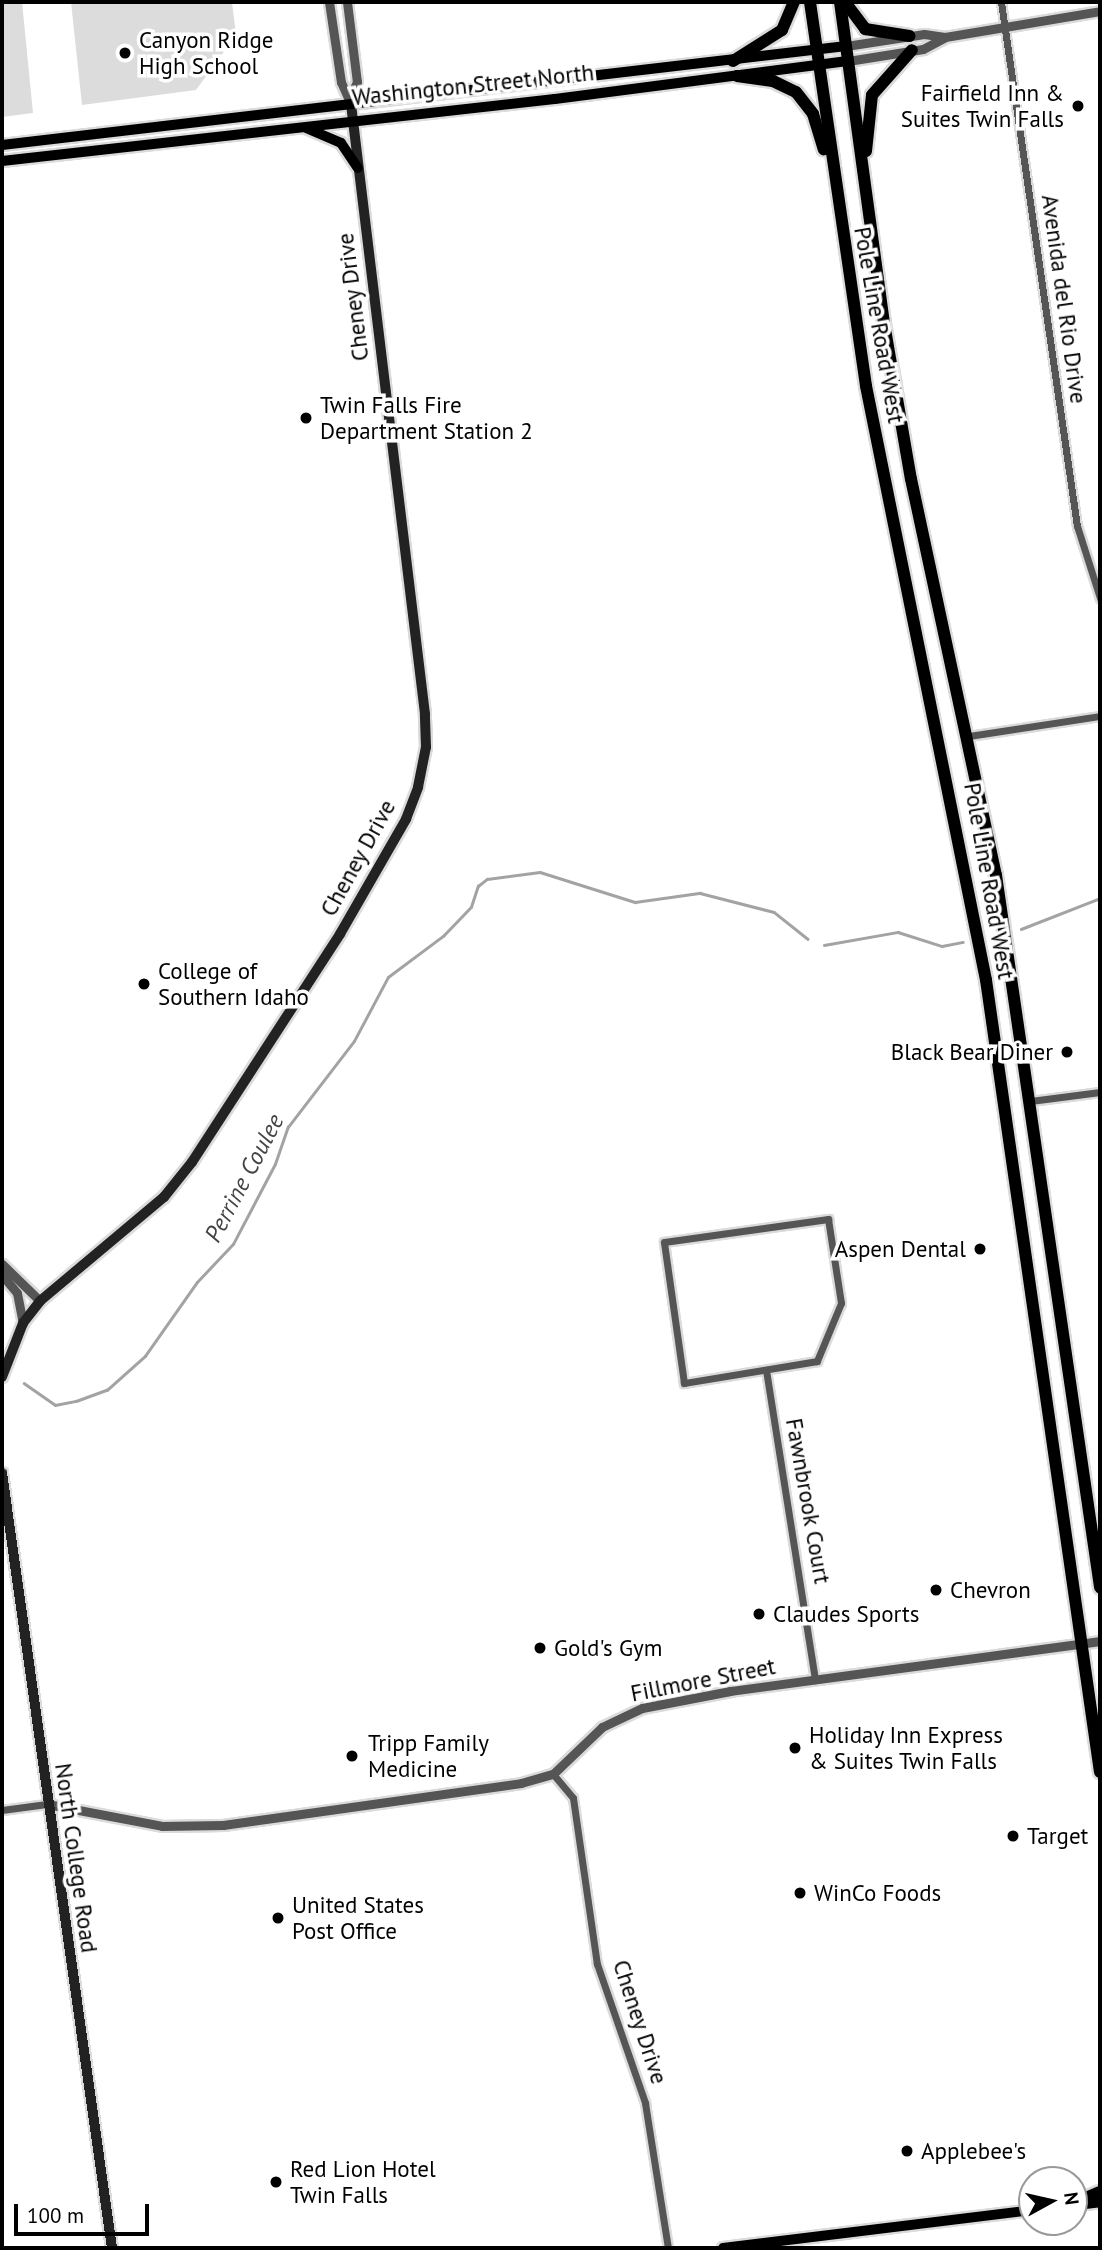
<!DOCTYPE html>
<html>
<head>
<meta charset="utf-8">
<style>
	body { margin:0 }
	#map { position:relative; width:1102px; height:2250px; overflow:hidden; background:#fff; font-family:"PT Sans",sans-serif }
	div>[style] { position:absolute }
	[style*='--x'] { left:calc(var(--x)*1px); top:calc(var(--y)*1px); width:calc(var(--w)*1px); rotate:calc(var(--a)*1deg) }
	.green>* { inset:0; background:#dcdcdc }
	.stream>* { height:2.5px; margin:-1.25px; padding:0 1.25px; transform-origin:1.25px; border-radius:1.25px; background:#a3a3a3 }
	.roads { filter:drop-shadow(2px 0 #dbdbdb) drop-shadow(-2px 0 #dbdbdb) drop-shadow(0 2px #dbdbdb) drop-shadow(0 -2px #dbdbdb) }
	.minor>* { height:7px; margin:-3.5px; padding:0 3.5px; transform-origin:3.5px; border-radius:3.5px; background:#555 }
	.tertiary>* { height:9px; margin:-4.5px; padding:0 4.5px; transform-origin:4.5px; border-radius:4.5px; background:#555 }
	.secondary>* { height:10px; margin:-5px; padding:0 5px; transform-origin:5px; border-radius:5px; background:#222 }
	.primary>* { height:10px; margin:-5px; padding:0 5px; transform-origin:5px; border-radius:5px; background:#000 }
	.trunk>* { height:12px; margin:-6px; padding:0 6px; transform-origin:6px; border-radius:6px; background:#000 }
	.dots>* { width:19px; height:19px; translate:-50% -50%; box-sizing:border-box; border:4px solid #fff; border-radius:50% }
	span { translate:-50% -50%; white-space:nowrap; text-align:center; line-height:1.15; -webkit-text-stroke:7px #fff; paint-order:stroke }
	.poi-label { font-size:23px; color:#000 }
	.left { translate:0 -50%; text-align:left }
	.right { translate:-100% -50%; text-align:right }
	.street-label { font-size:23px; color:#000 }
	.water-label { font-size:24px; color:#444; font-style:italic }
	.frame { position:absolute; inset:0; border:4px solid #000; pointer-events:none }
	.north { position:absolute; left:1018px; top:2166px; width:70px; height:70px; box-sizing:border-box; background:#fff; border:2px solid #999; border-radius:50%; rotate:82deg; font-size:19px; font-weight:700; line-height:28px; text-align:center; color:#000 }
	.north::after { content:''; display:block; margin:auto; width:24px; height:32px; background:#000; clip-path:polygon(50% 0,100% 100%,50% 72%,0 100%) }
	.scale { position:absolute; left:14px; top:2204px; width:135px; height:32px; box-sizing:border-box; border:4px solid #000; border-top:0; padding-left:9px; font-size:21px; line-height:24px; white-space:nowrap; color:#000; -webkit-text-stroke:5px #fff; paint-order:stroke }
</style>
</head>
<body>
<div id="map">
	<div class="green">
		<i style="clip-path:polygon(2px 2px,22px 2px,33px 113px,2px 117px)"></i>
		<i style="clip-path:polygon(71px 2px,232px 2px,236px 35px,196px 90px,82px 105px)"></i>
	</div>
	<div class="stream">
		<i style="--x:1021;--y:929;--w:85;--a:-21.4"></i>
		<i style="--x:824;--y:945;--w:75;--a:-10"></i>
		<i style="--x:898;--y:932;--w:46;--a:17.7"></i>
		<i style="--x:942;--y:946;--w:21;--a:-11"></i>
		<i style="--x:24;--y:1383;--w:38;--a:35"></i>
		<i style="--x:55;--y:1405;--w:21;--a:-11"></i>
		<i style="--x:76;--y:1401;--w:33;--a:-20"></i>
		<i style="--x:107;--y:1390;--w:51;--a:-41.8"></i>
		<i style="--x:145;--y:1356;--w:90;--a:-54.9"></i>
		<i style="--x:197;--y:1282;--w:52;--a:-46.5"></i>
		<i style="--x:233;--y:1244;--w:90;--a:-62.3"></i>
		<i style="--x:275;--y:1164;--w:39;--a:-71"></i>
		<i style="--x:288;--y:1127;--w:108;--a:-52.5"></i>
		<i style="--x:354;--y:1041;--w:72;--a:-62"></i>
		<i style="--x:388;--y:977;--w:69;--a:-36.7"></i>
		<i style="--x:443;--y:936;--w:40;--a:-46"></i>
		<i style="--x:471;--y:907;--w:22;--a:-72"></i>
		<i style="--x:478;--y:886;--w:11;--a:-38"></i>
		<i style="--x:487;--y:879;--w:53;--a:-7.5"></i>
		<i style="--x:540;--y:872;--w:100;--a:17.5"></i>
		<i style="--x:635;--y:902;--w:66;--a:-7.9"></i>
		<i style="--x:700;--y:893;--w:76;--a:14.4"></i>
		<i style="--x:774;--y:912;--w:43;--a:38.5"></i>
	</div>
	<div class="roads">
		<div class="minor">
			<i style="--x:1001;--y:2;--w:529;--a:81.75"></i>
			<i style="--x:1077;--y:526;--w:76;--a:72.3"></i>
			<i style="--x:969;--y:736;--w:133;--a:-8.7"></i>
			<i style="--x:1030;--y:1101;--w:71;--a:-7.3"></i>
			<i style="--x:828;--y:1219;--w:85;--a:81.2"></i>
			<i style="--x:841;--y:1303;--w:63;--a:112.5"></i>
			<i style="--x:817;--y:1361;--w:135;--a:170.6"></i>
			<i style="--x:684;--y:1383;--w:142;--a:-98.1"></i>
			<i style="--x:664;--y:1242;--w:166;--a:-8"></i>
			<i style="--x:766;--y:1370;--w:314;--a:81"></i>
			<i style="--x:553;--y:1774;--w:31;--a:50"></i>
			<i style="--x:573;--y:1798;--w:168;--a:81.8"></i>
			<i style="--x:597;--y:1964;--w:147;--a:70.9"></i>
			<i style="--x:645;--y:2103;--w:147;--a:81"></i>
			<i style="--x:2;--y:1810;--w:45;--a:-7.6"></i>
		</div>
		<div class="tertiary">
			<i style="--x:329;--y:2;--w:81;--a:81.5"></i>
			<i style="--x:341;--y:82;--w:24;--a:66"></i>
			<i style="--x:347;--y:2;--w:81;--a:82.9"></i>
			<i style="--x:357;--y:82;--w:16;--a:117"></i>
			<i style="--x:846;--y:46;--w:79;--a:-8.7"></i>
			<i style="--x:924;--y:34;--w:21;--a:8"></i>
			<i style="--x:945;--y:37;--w:157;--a:-9.5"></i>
			<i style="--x:848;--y:61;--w:76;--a:-9.1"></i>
			<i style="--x:923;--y:49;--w:24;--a:-28"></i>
			<i style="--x:2;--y:1264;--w:53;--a:44.2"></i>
			<i style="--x:2;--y:1275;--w:23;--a:50"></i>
			<i style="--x:17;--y:1293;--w:31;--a:79"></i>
			<i style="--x:47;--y:1804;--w:117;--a:10.8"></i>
			<i style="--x:162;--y:1826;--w:61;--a:-0.9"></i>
			<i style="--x:223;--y:1825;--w:301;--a:-8"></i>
			<i style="--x:521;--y:1783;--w:33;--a:-16"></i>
			<i style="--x:553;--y:1774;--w:68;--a:-43.8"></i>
			<i style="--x:602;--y:1727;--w:44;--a:-25.4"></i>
			<i style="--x:642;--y:1708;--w:90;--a:-10.9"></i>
			<i style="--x:730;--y:1691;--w:373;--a:-7.7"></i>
		</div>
		<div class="secondary">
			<i style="--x:2;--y:1377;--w:58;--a:-68.7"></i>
			<i style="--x:23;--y:1323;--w:28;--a:-52"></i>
			<i style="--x:40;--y:1301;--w:162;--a:-40"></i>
			<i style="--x:164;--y:1197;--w:45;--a:-51.3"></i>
			<i style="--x:192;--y:1162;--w:272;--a:-57"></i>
			<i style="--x:340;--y:934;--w:133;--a:-60.1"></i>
			<i style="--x:406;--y:819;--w:34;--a:-69"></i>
			<i style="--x:418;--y:787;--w:41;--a:-78.7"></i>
			<i style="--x:426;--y:747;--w:33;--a:-92"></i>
			<i style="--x:425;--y:714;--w:614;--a:-96.92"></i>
			<i style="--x:2;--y:1473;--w:783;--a:81.92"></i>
		</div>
		<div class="primary">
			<i style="--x:306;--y:128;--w:38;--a:23"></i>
			<i style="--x:341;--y:143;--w:30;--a:56"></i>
			<i style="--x:2;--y:145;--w:850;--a:-6.69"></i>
			<i style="--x:2;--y:161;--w:556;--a:-6.4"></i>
			<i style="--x:555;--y:99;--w:295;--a:-7.4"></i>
			<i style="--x:1077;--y:2205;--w:23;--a:-7"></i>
			<i style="--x:723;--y:2248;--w:311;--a:-7"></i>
		</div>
		<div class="trunk">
			<i style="--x:810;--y:2;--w:388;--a:81.7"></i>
			<i style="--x:866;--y:386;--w:606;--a:78.58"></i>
			<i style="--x:986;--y:980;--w:800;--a:81.81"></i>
			<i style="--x:840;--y:2;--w:330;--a:82.2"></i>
			<i style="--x:885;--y:329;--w:152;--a:80.2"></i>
			<i style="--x:911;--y:479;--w:405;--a:77.9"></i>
			<i style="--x:996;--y:875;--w:720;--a:81.69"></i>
			<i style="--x:845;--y:2;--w:34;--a:53"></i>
			<i style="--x:865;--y:29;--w:45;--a:9"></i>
			<i style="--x:733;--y:61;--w:58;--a:-32.3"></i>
			<i style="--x:782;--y:30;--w:30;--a:-67"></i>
			<i style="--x:737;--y:76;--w:36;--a:8"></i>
			<i style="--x:773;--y:81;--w:25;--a:26"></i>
			<i style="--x:796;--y:92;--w:28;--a:52"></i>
			<i style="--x:813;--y:114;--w:37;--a:73"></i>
			<i style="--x:866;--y:151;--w:56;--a:-83.9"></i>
			<i style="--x:872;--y:95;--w:60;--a:-48.4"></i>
			<i style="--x:1074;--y:2203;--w:28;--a:-23"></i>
		</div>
	</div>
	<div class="dots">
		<i style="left:125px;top:53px;background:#000"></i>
		<i style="left:1078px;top:106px;background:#000"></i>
		<i style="left:306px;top:418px;background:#000"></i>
		<i style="left:144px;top:984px;background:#000"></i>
		<i style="left:1067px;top:1052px;background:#000"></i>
		<i style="left:980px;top:1249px;background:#000"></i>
		<i style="left:936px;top:1590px;background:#000"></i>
		<i style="left:759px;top:1614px;background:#000"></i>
		<i style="left:540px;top:1648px;background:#000"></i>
		<i style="left:795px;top:1748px;background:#000"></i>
		<i style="left:352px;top:1756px;background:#000"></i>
		<i style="left:1013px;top:1836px;background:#000"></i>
		<i style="left:800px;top:1893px;background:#000"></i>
		<i style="left:278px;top:1918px;background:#000"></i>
		<i style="left:907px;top:2151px;background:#000"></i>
		<i style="left:276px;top:2182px;background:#000"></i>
	</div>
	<div class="poi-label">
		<span class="left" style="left:139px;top:53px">Canyon Ridge<br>High School</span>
		<span class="right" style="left:1064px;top:106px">Fairfield Inn &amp;<br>Suites Twin Falls</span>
		<span class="left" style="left:320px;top:418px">Twin Falls Fire<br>Department Station 2</span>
		<span class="left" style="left:158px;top:984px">College of<br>Southern Idaho</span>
		<span class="right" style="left:1053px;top:1052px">Black Bear Diner</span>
		<span class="right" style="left:966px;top:1249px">Aspen Dental</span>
		<span class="left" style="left:950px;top:1590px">Chevron</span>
		<span class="left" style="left:773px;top:1614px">Claudes Sports</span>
		<span class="left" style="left:554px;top:1648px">Gold's Gym</span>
		<span class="left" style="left:809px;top:1748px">Holiday Inn Express<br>&amp; Suites Twin Falls</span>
		<span class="left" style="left:368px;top:1756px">Tripp Family<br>Medicine</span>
		<span class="left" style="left:1027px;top:1836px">Target</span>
		<span class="left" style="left:814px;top:1893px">WinCo Foods</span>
		<span class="left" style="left:292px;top:1918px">United States<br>Post Office</span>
		<span class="left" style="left:921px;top:2151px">Applebee's</span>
		<span class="left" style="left:290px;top:2182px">Red Lion Hotel<br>Twin Falls</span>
	</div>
	<div class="street-label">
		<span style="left:473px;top:85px;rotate:-6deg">Washington Street North</span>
		<span style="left:353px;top:297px;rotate:-97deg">Cheney Drive</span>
		<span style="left:1064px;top:299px;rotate:82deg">Avenida del Rio Drive</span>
		<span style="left:879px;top:325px;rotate:80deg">Pole Line Road West</span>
		<span style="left:358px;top:858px;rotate:-61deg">Cheney Drive</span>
		<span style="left:989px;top:881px;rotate:80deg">Pole Line Road West</span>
		<span style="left:808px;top:1501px;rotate:80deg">Fawnbrook Court</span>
		<span style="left:703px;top:1680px;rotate:-11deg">Fillmore Street</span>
		<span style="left:76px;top:1858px;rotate:82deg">North College Road</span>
		<span style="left:640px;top:2022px;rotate:72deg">Cheney Drive</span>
	</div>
	<div class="water-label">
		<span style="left:244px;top:1178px;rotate:-62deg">Perrine Coulee</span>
	</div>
	<div class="frame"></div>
	<div class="north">N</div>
	<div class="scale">100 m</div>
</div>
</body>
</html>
